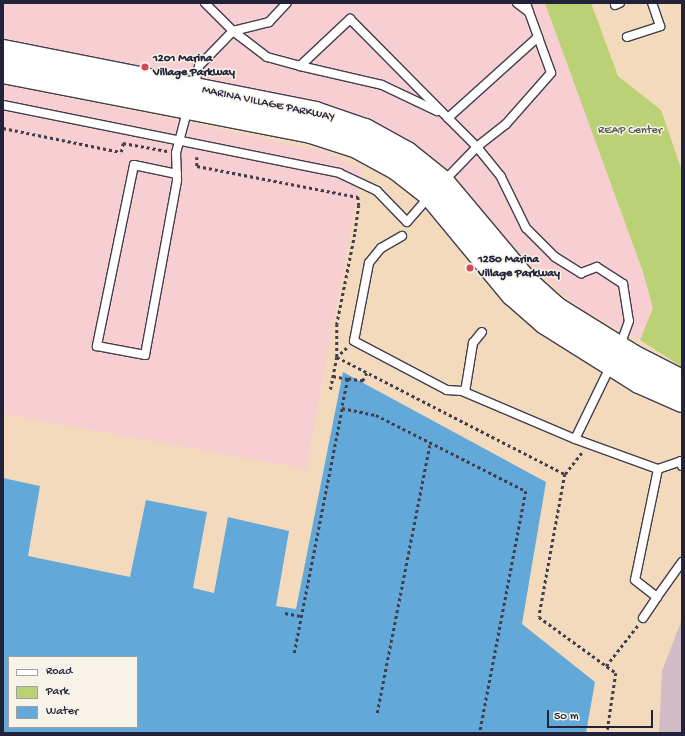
<!DOCTYPE html>
<html>
<head>
<meta charset="utf-8">
<style>
	body { margin:0 }
	#map { position:relative; width:685px; height:736px; overflow:hidden; background:#f4dabc; font-family:"Gochi Hand",sans-serif }
	div>[style] { position:absolute }
	[style*='--x'] { left:calc(var(--x)*1px); top:calc(var(--y)*1px); width:calc(var(--w)*1px); rotate:calc(var(--a)*1deg) }
	.built>* { inset:0; background:#f7cfd2 }
	.industrial>* { inset:0; background:#d2bdc6 }
	.green>* { inset:0; background:#bad175 }
	.water>* { inset:0; background:#62a9d9 }
	.path>* { height:2.5px; margin-top:-1.25px; transform-origin:0; background:repeating-linear-gradient(90deg,#423e4e 0 3px,transparent 0 6px) }
	.roads { filter:drop-shadow(1px 0 #423e4e) drop-shadow(-1px 0 #423e4e) drop-shadow(0 1px #423e4e) drop-shadow(0 -1px #423e4e) }
	.lane>* { height:8px; margin:-4px; padding:0 4px; transform-origin:4px; border-radius:4px; background:#fff }
	.secondary>* { height:22px; margin:-11px; padding:0 11px; transform-origin:11px; border-radius:11px; background:#fff }
	.dots>* { width:11px; height:11px; translate:-50% -50%; box-sizing:border-box; border:2px solid #f7f3e8; border-radius:50% }
	span { translate:-50% -50%; white-space:nowrap; text-align:center; line-height:1.15; -webkit-text-stroke:3px #f7f3e8; paint-order:stroke }
	.poi-label { font-size:12px; color:#22223b; font-weight:700 }
	.left { translate:0 -50%; text-align:left }
	.street-label { font-size:12px; color:#22223b }
	.park-label { font-size:12px; color:#50574c }
	.frame { position:absolute; inset:0; border:4px solid #22223b; pointer-events:none }
	.legend { position:absolute; left:8px; top:656px; width:130px; height:72px; box-sizing:border-box; background:#f7f3e8; border:1px solid #a29fa3; margin:0; padding:5px 7px; list-style:none; font-size:12px; color:#22223b }
	.legend li { display:flex; align-items:center; gap:8px; height:20px }
	.legend b { width:20px; border:1px solid #a29fa3 }
	.scale { position:absolute; left:547px; top:710px; width:106px; height:18px; box-sizing:border-box; border:2px solid #22223b; border-top:0; padding-left:5px; font-size:12px; line-height:14px; white-space:nowrap; color:#22223b; -webkit-text-stroke:3px #f7f3e8; paint-order:stroke }
</style>
</head>
<body>
<div id="map">
	<div class="built">
		<i style="clip-path:polygon(3px 3px,545px 3px,643px 272px,653px 308px,640px 340px,580px 309px,529px 263px,439px 163px,374px 123px,21px 46px,3px 38px)"></i>
		<i style="clip-path:polygon(3px 83px,322px 151px,362px 169px,306px 469px,3px 414px)"></i>
	</div>
	<div class="industrial">
		<i style="clip-path:polygon(682px 619px,682px 733px,659px 733px,662px 671px)"></i>
	</div>
	<div class="green">
		<i style="clip-path:polygon(545px 3px,591px 3px,618px 76px,661px 110px,682px 171px,682px 367px,640px 340px,653px 308px,643px 272px)"></i>
	</div>
	<div class="water">
		<i style="clip-path:polygon(evenodd,343px 372px,546px 482px,522px 624px,595px 682px,586px 733px,3px 733px,3px 478px,40px 486px,28px 556px,130px 577px,146px 500px,207px 512px,193px 588px,214px 593px,228px 517px,289px 531px,276px 606px,296px 609px,343px 372px,9px 657px,137px 657px,137px 727px,9px 727px,9px 657px)"></i>
	</div>
	<div class="path">
		<i style="--x:3;--y:128;--w:120;--a:11.5"></i>
		<i style="--x:121;--y:152;--w:9;--a:-77"></i>
		<i style="--x:123;--y:143;--w:45;--a:10.3"></i>
		<i style="--x:197;--y:157;--w:9;--a:90"></i>
		<i style="--x:197;--y:166;--w:164;--a:10.9"></i>
		<i style="--x:358;--y:197;--w:8;--a:83"></i>
		<i style="--x:359;--y:205;--w:29;--a:98"></i>
		<i style="--x:355;--y:234;--w:92;--a:101.3"></i>
		<i style="--x:337;--y:324;--w:33;--a:90"></i>
		<i style="--x:337;--y:357;--w:33;--a:101"></i>
		<i style="--x:347;--y:348;--w:13;--a:138"></i>
		<i style="--x:337;--y:357;--w:256;--a:27.2"></i>
		<i style="--x:565;--y:474;--w:145;--a:100.3"></i>
		<i style="--x:539;--y:617;--w:95;--a:36"></i>
		<i style="--x:616;--y:673;--w:61;--a:98.5"></i>
		<i style="--x:367;--y:373;--w:9;--a:117"></i>
		<i style="--x:363;--y:381;--w:15;--a:-172"></i>
		<i style="--x:348;--y:379;--w:30;--a:102"></i>
		<i style="--x:342;--y:408;--w:35;--a:12"></i>
		<i style="--x:376;--y:415;--w:168;--a:26.9"></i>
		<i style="--x:526;--y:491;--w:246;--a:100.8"></i>
		<i style="--x:333;--y:376;--w:15;--a:11"></i>
		<i style="--x:565;--y:474;--w:28;--a:-52"></i>
		<i style="--x:285;--y:613;--w:16;--a:11"></i>
		<i style="--x:294;--y:653;--w:250;--a:-78.9"></i>
		<i style="--x:606;--y:666;--w:52;--a:-52"></i>
		<i style="--x:377;--y:713;--w:276;--a:-78.9"></i>
	</div>
	<div class="roads">
		<div class="lane">
			<i style="--x:205;--y:3;--w:40;--a:45"></i>
			<i style="--x:233;--y:31;--w:37;--a:-14"></i>
			<i style="--x:269;--y:22;--w:26;--a:-47"></i>
			<i style="--x:517;--y:3;--w:15;--a:37"></i>
			<i style="--x:526;--y:3;--w:9;--a:72"></i>
			<i style="--x:529;--y:12;--w:27;--a:70"></i>
			<i style="--x:538;--y:37;--w:38;--a:70"></i>
			<i style="--x:551;--y:73;--w:68;--a:131.4"></i>
			<i style="--x:506;--y:124;--w:37;--a:142"></i>
			<i style="--x:477;--y:147;--w:41;--a:-135"></i>
			<i style="--x:448;--y:118;--w:121;--a:-42"></i>
			<i style="--x:615;--y:5;--w:5;--a:-22"></i>
			<i style="--x:627;--y:37;--w:35;--a:-18"></i>
			<i style="--x:660;--y:26;--w:24;--a:-109"></i>
			<i style="--x:300;--y:66;--w:84;--a:13"></i>
			<i style="--x:382;--y:85;--w:61;--a:25.3"></i>
			<i style="--x:194;--y:88;--w:23;--a:-77"></i>
			<i style="--x:199;--y:66;--w:49;--a:-45.8"></i>
			<i style="--x:233;--y:31;--w:43;--a:37.4"></i>
			<i style="--x:267;--y:57;--w:34;--a:15"></i>
			<i style="--x:300;--y:66;--w:69;--a:-43.2"></i>
			<i style="--x:350;--y:19;--w:139;--a:45.3"></i>
			<i style="--x:3;--y:105;--w:343;--a:11.4"></i>
			<i style="--x:339;--y:173;--w:42;--a:25.3"></i>
			<i style="--x:377;--y:191;--w:43;--a:45.9"></i>
			<i style="--x:407;--y:222;--w:33;--a:-49"></i>
			<i style="--x:177;--y:174;--w:44;--a:-168.2"></i>
			<i style="--x:134;--y:165;--w:185;--a:101.6"></i>
			<i style="--x:97;--y:346;--w:49;--a:10.6"></i>
			<i style="--x:145;--y:355;--w:178;--a:-79.6"></i>
			<i style="--x:177;--y:180;--w:27;--a:-92"></i>
			<i style="--x:176;--y:153;--w:47;--a:-75.1"></i>
			<i style="--x:444;--y:181;--w:47;--a:-45.9"></i>
			<i style="--x:477;--y:147;--w:38;--a:51"></i>
			<i style="--x:501;--y:177;--w:57;--a:63.9"></i>
			<i style="--x:526;--y:228;--w:41;--a:45"></i>
			<i style="--x:555;--y:257;--w:31;--a:32"></i>
			<i style="--x:581;--y:273;--w:17;--a:-21"></i>
			<i style="--x:597;--y:267;--w:31;--a:33"></i>
			<i style="--x:623;--y:284;--w:37;--a:81"></i>
			<i style="--x:629;--y:321;--w:29;--a:110"></i>
			<i style="--x:402;--y:236;--w:24;--a:150"></i>
			<i style="--x:381;--y:248;--w:19;--a:129"></i>
			<i style="--x:369;--y:263;--w:79;--a:100.9"></i>
			<i style="--x:354;--y:341;--w:105;--a:27.8"></i>
			<i style="--x:447;--y:390;--w:15;--a:4"></i>
			<i style="--x:462;--y:391;--w:123;--a:23"></i>
			<i style="--x:611;--y:365;--w:82;--a:115.9"></i>
			<i style="--x:575;--y:439;--w:88;--a:19.9"></i>
			<i style="--x:658;--y:469;--w:24;--a:-19"></i>
			<i style="--x:681;--y:461;--w:5;--a:79"></i>
			<i style="--x:465;--y:392;--w:50;--a:-80.7"></i>
			<i style="--x:473;--y:343;--w:14;--a:-51"></i>
			<i style="--x:658;--y:469;--w:113;--a:101.7"></i>
			<i style="--x:635;--y:580;--w:28;--a:38"></i>
			<i style="--x:657;--y:597;--w:43;--a:-54.5"></i>
			<i style="--x:643;--y:618;--w:25;--a:-56"></i>
		</div>
		<div class="secondary">
			<i style="--x:3;--y:51;--w:318;--a:11.2"></i>
			<i style="--x:315;--y:113;--w:53;--a:18.8"></i>
			<i style="--x:365;--y:130;--w:48;--a:28.7"></i>
			<i style="--x:407;--y:153;--w:46;--a:38.9"></i>
			<i style="--x:443;--y:182;--w:129;--a:50"></i>
			<i style="--x:526;--y:281;--w:40;--a:42"></i>
			<i style="--x:556;--y:308;--w:91;--a:31.9"></i>
			<i style="--x:633;--y:356;--w:55;--a:27"></i>
			<i style="--x:3;--y:72;--w:314;--a:11"></i>
			<i style="--x:311;--y:132;--w:48;--a:18.1"></i>
			<i style="--x:357;--y:147;--w:46;--a:28.8"></i>
			<i style="--x:397;--y:169;--w:42;--a:38.2"></i>
			<i style="--x:430;--y:195;--w:129;--a:50.4"></i>
			<i style="--x:512;--y:294;--w:44;--a:41.3"></i>
			<i style="--x:545;--y:323;--w:111;--a:32.1"></i>
			<i style="--x:639;--y:382;--w:47;--a:23.8"></i>
		</div>
	</div>
	<div class="dots">
		<i style="left:145px;top:67px;background:#d1495b"></i>
		<i style="left:470px;top:268px;background:#d1495b"></i>
	</div>
	<div class="poi-label">
		<span class="left" style="left:153px;top:67px">1201 Marina<br>Village Parkway</span>
		<span class="left" style="left:478px;top:268px">1250 Marina<br>Village Parkway</span>
	</div>
	<div class="street-label">
		<span style="left:268px;top:105px;rotate:12deg">MARINA VILLAGE PARKWAY</span>
	</div>
	<div class="park-label">
		<span style="left:630px;top:132px">REAP Center</span>
	</div>
	<div class="frame"></div>
	<ul class="legend">
	<li><b style="height:5px;background:#fff"></b>Road</li>
	<li><b style="height:11px;background:#bad175"></b>Park</li>
	<li><b style="height:11px;background:#62a9d9"></b>Water</li>
	</ul>
	<div class="scale">50 m</div>
</div>
</body>
</html>
